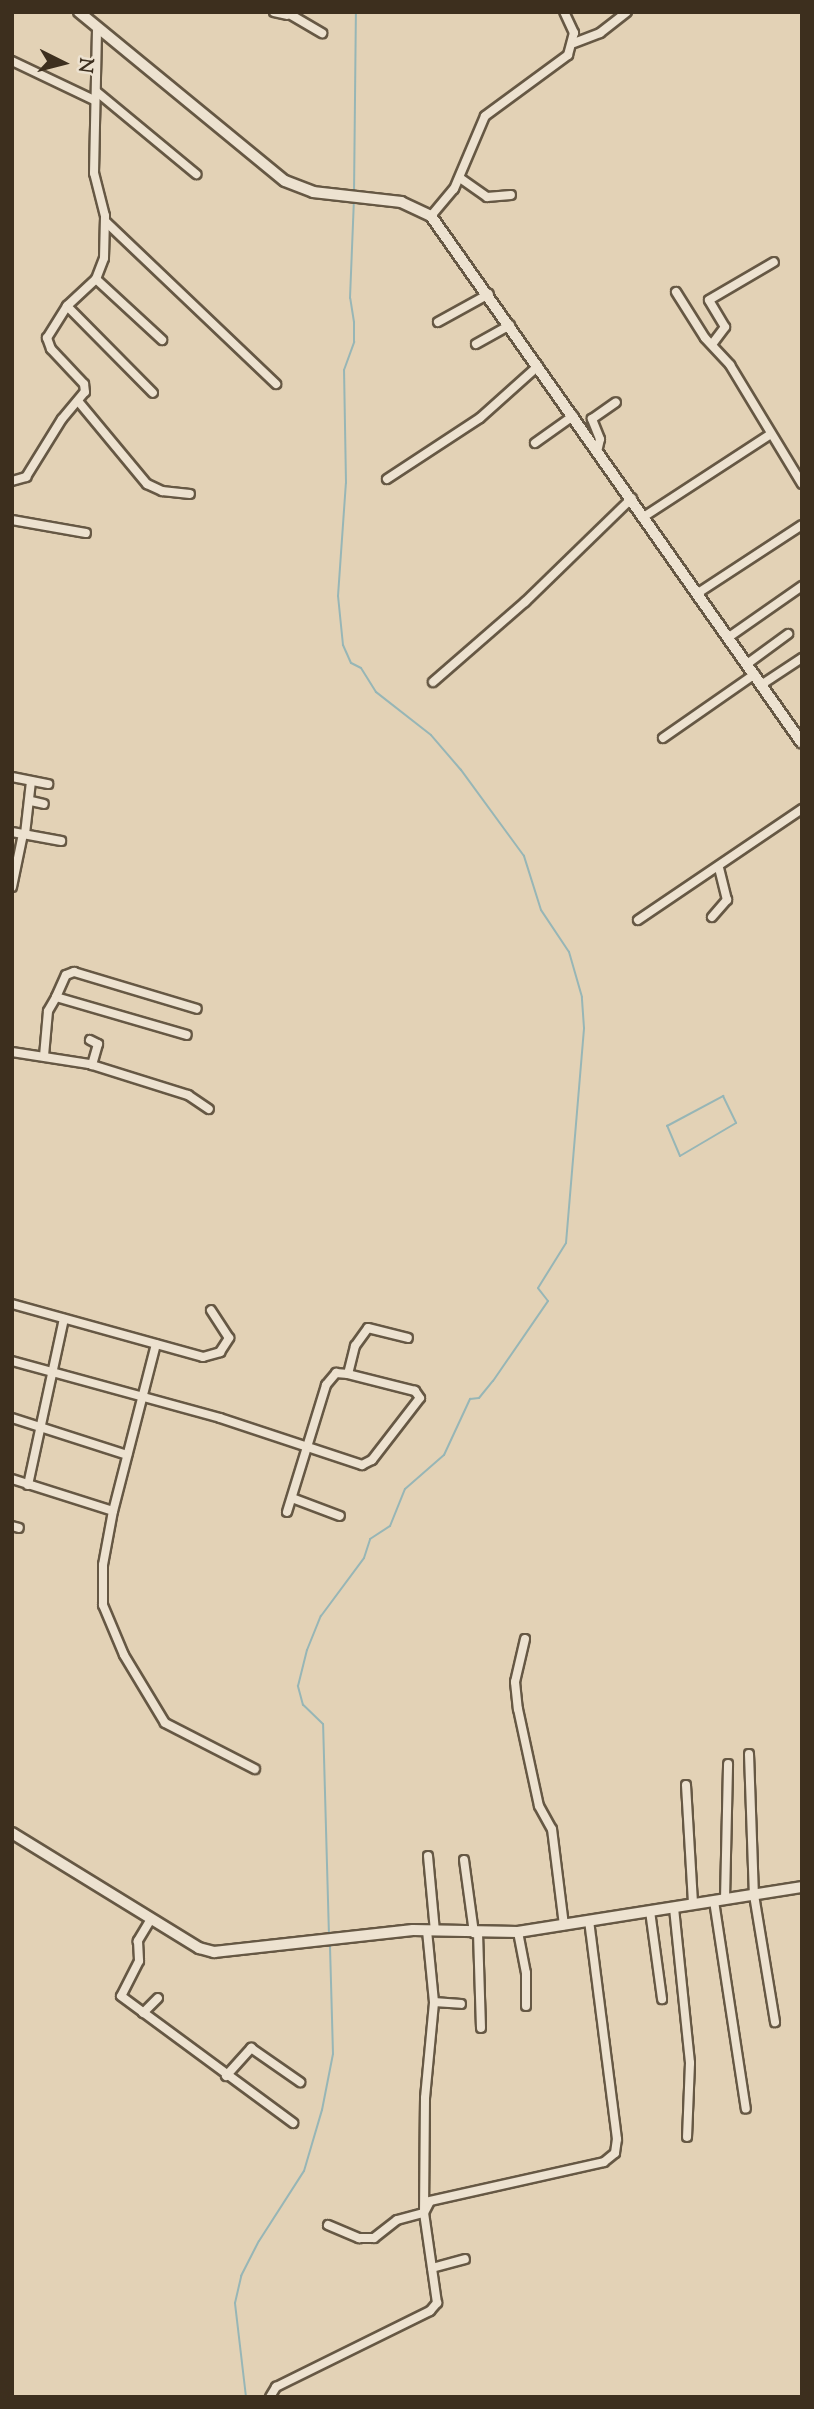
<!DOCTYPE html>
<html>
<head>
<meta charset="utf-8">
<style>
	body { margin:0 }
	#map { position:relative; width:814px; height:2409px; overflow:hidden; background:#e3d2b6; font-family:"Sorts Mill Goudy",serif }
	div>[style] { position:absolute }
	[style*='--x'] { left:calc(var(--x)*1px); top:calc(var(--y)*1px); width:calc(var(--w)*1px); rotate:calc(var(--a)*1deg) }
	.stream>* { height:2px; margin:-1px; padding:0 1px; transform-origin:1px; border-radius:1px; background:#97b6b6 }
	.roads { filter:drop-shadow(2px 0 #665844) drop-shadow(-2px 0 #665844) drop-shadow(0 2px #665844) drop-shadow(0 -2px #665844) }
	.minor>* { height:8px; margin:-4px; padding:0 4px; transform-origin:4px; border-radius:4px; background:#ede2d0 }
	.tertiary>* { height:10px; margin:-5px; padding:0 5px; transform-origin:5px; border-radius:5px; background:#ede2d0 }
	span { translate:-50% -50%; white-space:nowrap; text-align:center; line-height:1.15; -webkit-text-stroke:5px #ede2d0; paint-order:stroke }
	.frame { position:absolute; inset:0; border:14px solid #3d2f1e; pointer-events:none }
	.north { position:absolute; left:28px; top:28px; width:70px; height:70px; -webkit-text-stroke:5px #ede2d0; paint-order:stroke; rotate:96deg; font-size:19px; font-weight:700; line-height:28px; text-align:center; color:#3d2f1e }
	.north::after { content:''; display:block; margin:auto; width:24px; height:32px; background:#3d2f1e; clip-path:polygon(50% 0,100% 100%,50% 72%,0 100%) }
</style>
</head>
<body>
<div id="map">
	<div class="stream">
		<i style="--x:354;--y:194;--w:182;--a:-89.4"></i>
		<i style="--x:723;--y:1096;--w:30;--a:64"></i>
		<i style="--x:736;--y:1123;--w:65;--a:149.5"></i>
		<i style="--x:680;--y:1156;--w:33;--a:-113"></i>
		<i style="--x:667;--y:1126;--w:64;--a:-28.2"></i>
		<i style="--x:329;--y:1936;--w:212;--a:-91.6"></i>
		<i style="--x:323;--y:1724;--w:28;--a:-136"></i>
		<i style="--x:303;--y:1705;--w:20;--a:-105"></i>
		<i style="--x:298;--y:1686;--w:37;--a:-76"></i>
		<i style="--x:307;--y:1650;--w:37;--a:-68"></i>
		<i style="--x:321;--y:1616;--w:72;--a:-53.4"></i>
		<i style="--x:364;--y:1558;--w:20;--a:-72"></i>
		<i style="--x:370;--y:1539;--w:24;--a:-33"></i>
		<i style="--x:390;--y:1526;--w:40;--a:-68"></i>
		<i style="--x:405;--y:1489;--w:52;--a:-41.1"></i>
		<i style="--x:444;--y:1455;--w:62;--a:-65.1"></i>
		<i style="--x:470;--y:1399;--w:9;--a:-6"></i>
		<i style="--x:479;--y:1398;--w:22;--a:-51"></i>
		<i style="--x:493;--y:1381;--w:97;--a:-55.5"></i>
		<i style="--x:548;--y:1301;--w:16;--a:-128"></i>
		<i style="--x:538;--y:1288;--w:53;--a:-58.1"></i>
		<i style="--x:566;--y:1243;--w:216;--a:-85.2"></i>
		<i style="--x:584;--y:1028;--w:31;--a:-94"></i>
		<i style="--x:582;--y:997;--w:47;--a:-106.1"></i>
		<i style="--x:569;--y:952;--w:50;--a:-123.7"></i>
		<i style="--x:541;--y:910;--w:57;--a:-107.5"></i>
		<i style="--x:524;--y:856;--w:107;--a:-126.2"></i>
		<i style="--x:461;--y:770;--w:46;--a:-130.6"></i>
		<i style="--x:431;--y:735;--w:70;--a:-142"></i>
		<i style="--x:376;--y:692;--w:28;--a:-122"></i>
		<i style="--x:361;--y:668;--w:11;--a:-153"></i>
		<i style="--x:351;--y:663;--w:20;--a:-114"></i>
		<i style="--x:343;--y:645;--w:49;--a:-95.8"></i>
		<i style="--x:338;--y:596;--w:113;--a:-86"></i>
		<i style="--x:346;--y:483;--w:113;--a:-91"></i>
		<i style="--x:344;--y:370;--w:30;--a:-70"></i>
		<i style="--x:354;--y:342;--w:20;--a:-90"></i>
		<i style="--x:354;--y:322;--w:24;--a:-99"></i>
		<i style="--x:350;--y:298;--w:98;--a:-87.7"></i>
		<i style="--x:246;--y:2397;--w:95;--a:-96.7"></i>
		<i style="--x:235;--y:2303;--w:28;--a:-77"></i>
		<i style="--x:241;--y:2276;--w:39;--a:-63"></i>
		<i style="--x:259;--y:2241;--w:83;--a:-57.3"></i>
		<i style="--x:304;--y:2171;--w:64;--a:-73.6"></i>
		<i style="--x:322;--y:2110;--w:57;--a:-78.9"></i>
		<i style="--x:333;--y:2054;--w:109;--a:-91.6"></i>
	</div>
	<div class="roads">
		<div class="minor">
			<i style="--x:274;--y:12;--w:13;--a:13"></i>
			<i style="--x:286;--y:12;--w:42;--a:30.3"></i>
			<i style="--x:574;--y:43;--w:28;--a:-21"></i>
			<i style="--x:600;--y:33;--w:34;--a:-38"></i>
			<i style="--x:12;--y:61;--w:91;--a:25.4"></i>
			<i style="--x:97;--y:92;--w:129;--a:39.6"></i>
			<i style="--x:460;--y:178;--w:33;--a:35"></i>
			<i style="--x:487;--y:197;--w:24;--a:-5"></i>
			<i style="--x:431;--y:216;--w:35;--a:-50"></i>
			<i style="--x:454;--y:189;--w:79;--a:-67"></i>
			<i style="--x:485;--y:116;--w:103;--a:-36.3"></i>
			<i style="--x:568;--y:55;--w:23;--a:-75"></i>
			<i style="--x:574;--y:33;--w:23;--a:-115"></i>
			<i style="--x:106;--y:222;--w:235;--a:43.6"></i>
			<i style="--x:96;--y:279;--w:90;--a:42.7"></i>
			<i style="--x:676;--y:292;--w:54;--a:57.8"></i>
			<i style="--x:705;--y:338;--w:37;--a:47"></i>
			<i style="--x:730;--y:365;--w:139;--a:58.8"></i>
			<i style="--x:67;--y:306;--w:122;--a:45.3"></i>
			<i style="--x:438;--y:322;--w:58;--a:-28.8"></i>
			<i style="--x:713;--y:343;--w:20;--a:-53"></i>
			<i style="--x:725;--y:327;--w:31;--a:-121"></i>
			<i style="--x:709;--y:300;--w:75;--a:-30.3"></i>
			<i style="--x:476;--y:344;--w:39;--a:-29"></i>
			<i style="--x:78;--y:401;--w:108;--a:50.3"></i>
			<i style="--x:147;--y:484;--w:17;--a:25"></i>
			<i style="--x:162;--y:491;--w:28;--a:6"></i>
			<i style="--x:535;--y:443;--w:47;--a:-35.4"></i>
			<i style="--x:597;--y:452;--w:13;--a:-77"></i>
			<i style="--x:600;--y:439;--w:22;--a:-112"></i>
			<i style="--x:592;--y:419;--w:29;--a:-35"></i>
			<i style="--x:387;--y:479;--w:111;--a:-33.3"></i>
			<i style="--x:480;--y:418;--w:78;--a:-41.9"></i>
			<i style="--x:12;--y:481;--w:15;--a:-16"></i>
			<i style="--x:26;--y:477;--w:68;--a:-58.2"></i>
			<i style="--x:62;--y:419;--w:35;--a:-50"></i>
			<i style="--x:85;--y:392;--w:8;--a:-97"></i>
			<i style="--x:84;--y:384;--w:48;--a:-133.3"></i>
			<i style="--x:51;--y:349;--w:12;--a:-110"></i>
			<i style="--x:47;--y:338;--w:38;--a:-58"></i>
			<i style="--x:67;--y:306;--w:40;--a:-43"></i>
			<i style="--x:96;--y:279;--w:22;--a:-69"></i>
			<i style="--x:104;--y:258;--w:42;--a:-88.6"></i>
			<i style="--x:105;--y:216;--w:44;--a:-104.3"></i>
			<i style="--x:94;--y:173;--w:146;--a:-88.8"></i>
			<i style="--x:645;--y:516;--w:150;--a:-33.1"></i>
			<i style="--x:12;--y:520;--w:75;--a:10"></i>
			<i style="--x:698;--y:593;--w:124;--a:-33.2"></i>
			<i style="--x:729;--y:637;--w:89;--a:-34.9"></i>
			<i style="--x:747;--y:664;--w:51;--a:-36.2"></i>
			<i style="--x:433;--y:682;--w:122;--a:-41"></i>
			<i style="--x:525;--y:602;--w:149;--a:-44.2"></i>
			<i style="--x:761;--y:685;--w:49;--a:-33.4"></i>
			<i style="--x:663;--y:738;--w:112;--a:-34.8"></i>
			<i style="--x:12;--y:777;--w:37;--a:11"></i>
			<i style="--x:31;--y:801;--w:13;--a:13"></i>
			<i style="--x:12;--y:832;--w:50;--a:10.4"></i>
			<i style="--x:25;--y:834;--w:53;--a:-83.5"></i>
			<i style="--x:12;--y:887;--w:54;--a:-78.3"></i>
			<i style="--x:712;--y:917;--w:23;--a:-49"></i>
			<i style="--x:727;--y:900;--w:32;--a:-104"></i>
			<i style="--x:638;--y:920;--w:198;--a:-34.1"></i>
			<i style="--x:56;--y:997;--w:24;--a:-66"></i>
			<i style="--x:66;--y:975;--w:9;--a:-21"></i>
			<i style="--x:74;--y:972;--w:128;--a:16.7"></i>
			<i style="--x:90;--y:1040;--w:9;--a:27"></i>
			<i style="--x:98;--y:1044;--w:22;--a:106"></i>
			<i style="--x:12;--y:1052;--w:78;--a:8.9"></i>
			<i style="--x:89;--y:1064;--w:104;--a:17.4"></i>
			<i style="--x:188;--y:1095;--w:25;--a:34"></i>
			<i style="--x:44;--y:1056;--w:45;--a:-84.9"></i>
			<i style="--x:48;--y:1011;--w:16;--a:-60"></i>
			<i style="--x:56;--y:997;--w:136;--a:16.2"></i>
			<i style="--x:12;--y:1304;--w:198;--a:15.5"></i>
			<i style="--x:203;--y:1357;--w:18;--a:-16"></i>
			<i style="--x:220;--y:1352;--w:17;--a:-57"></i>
			<i style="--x:229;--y:1338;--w:33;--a:-123"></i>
			<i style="--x:156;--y:1344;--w:172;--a:104.4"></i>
			<i style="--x:113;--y:1511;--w:55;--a:100.5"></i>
			<i style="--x:103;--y:1565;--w:40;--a:90"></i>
			<i style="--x:103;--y:1605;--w:54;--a:67.2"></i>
			<i style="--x:124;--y:1655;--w:79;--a:58.9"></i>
			<i style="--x:165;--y:1723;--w:101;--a:27.1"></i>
			<i style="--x:12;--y:1361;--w:216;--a:15.3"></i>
			<i style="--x:220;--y:1418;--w:150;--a:18.3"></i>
			<i style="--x:362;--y:1465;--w:11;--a:-27"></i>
			<i style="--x:372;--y:1460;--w:78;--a:-52.3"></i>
			<i style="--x:420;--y:1398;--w:9;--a:-126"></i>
			<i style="--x:415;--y:1391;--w:69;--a:-165.8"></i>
			<i style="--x:348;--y:1374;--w:29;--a:-76"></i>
			<i style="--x:355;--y:1346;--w:22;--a:-54"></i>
			<i style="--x:368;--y:1328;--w:41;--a:14"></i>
			<i style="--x:12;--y:1418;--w:121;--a:17.8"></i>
			<i style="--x:12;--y:1479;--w:106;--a:17.6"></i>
			<i style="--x:28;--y:1485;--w:170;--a:-77.8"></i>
			<i style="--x:292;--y:1498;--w:51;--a:20.6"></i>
			<i style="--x:287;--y:1512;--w:133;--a:-72.9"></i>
			<i style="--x:326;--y:1385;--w:16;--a:-50"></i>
			<i style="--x:336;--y:1373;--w:12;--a:5"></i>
			<i style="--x:12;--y:1526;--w:7;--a:16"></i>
			<i style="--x:525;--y:1639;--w:44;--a:103.1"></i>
			<i style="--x:515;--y:1682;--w:27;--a:84"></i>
			<i style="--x:518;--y:1709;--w:99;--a:77.8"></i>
			<i style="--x:539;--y:1806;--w:26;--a:61"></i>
			<i style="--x:552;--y:1829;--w:97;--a:82.9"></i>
			<i style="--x:749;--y:1754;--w:141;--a:88"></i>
			<i style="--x:754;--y:1895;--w:129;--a:80.6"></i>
			<i style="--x:686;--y:1785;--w:119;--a:86.6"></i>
			<i style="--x:428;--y:1856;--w:75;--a:84.7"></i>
			<i style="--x:464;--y:1860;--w:74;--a:82.2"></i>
			<i style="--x:725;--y:1899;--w:135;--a:-88.7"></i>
			<i style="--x:714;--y:1901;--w:210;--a:81.3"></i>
			<i style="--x:674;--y:1908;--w:156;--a:84.1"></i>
			<i style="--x:690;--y:2063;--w:74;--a:92.3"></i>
			<i style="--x:650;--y:1911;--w:89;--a:82.2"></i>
			<i style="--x:151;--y:1919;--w:26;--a:121"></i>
			<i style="--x:138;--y:1941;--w:20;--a:87"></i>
			<i style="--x:139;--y:1961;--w:39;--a:117"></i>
			<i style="--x:121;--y:1996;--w:214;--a:36.4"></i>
			<i style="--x:518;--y:1932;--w:42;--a:79"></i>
			<i style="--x:526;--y:1973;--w:33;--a:90"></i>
			<i style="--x:478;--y:1933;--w:95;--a:88.2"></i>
			<i style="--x:434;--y:2002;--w:27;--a:4"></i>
			<i style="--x:143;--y:2013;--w:21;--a:-45"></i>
			<i style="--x:226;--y:2076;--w:38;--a:-48"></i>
			<i style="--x:251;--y:2048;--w:60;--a:34.8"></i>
			<i style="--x:328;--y:2225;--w:34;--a:23"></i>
			<i style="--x:359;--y:2238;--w:15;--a:0"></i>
			<i style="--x:374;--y:2238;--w:29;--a:-38"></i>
			<i style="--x:397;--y:2220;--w:28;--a:-15"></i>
			<i style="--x:424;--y:2213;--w:13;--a:-63"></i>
			<i style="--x:430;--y:2201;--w:178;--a:-12.6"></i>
			<i style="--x:604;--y:2162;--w:14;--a:-39"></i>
			<i style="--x:615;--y:2153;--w:14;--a:-82"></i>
			<i style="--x:617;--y:2139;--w:220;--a:-97.3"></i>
			<i style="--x:432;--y:2268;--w:34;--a:-15"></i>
			<i style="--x:270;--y:2397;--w:12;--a:-59"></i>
			<i style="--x:276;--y:2387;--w:172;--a:-26.3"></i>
			<i style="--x:430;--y:2311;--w:11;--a:-49"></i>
			<i style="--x:437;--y:2303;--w:91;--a:-98.2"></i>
			<i style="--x:424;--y:2213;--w:115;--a:-89.5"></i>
			<i style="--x:425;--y:2098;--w:96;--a:-84.6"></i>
			<i style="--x:434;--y:2002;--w:72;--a:-95.6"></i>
		</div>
		<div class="tertiary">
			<i style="--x:79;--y:12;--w:266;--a:39.4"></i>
			<i style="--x:285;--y:181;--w:30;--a:21"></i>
			<i style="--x:313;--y:192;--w:89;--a:6.5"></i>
			<i style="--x:401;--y:202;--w:33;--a:25"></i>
			<i style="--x:431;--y:216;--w:644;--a:54.86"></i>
			<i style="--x:12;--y:1833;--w:220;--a:31.6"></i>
			<i style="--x:199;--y:1948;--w:16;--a:15"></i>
			<i style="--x:214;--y:1952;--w:200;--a:-6.3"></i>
			<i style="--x:413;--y:1930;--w:105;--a:1.1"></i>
			<i style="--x:518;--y:1932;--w:288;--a:-9"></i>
		</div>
	</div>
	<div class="frame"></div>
	<div class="north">N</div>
</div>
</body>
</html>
